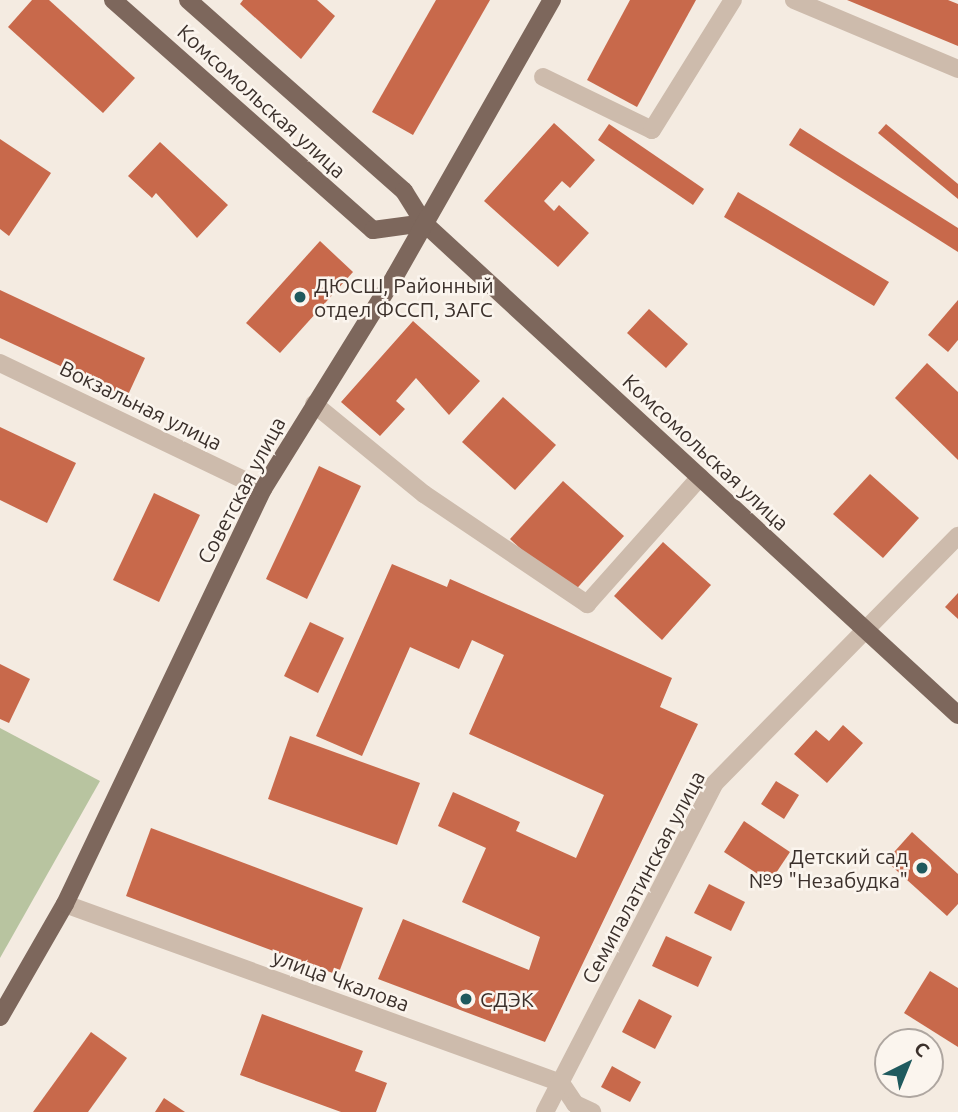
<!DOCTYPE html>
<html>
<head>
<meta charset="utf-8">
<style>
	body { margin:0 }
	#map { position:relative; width:958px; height:1112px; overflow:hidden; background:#f4ebe1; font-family:Ubuntu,sans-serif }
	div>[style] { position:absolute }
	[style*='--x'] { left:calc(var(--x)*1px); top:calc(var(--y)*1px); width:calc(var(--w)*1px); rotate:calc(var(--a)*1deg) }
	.green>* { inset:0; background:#b8c4a0 }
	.building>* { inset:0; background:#c8694b }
	.minor>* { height:18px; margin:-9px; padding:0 9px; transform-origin:9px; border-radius:9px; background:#cdbbac }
	.major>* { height:18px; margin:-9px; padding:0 9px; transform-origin:9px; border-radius:9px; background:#7d675c }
	.dots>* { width:19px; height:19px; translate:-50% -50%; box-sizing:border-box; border:4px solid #fbf5ee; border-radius:50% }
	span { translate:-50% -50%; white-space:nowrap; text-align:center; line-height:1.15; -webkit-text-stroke:5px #fbf5ee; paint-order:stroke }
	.street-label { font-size:21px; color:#3b302b }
	.poi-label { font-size:21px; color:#3b302b }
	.left { translate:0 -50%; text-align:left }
	.right { translate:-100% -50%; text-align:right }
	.north { position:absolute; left:874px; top:1028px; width:70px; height:70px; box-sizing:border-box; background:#fbf5ee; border:2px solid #aea6a0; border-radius:50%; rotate:43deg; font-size:19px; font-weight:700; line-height:28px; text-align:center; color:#3b302b }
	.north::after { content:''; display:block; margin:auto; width:24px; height:32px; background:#1f5a5e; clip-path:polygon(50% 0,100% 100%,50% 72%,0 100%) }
</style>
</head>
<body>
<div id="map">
	<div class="green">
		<i style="clip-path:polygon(0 728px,100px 781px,0 958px)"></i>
	</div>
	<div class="building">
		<i style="clip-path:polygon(32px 0,49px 0,135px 78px,103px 113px,8px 27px)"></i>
		<i style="clip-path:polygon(243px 0,317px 0,335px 16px,301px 59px,240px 4px)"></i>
		<i style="clip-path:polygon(436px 0,490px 0,413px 135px,372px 112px)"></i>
		<i style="clip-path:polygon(630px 0,696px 0,637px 107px,587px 80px)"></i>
		<i style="clip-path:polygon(847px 0,948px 0,958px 4px,958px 46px)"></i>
		<i style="clip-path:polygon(554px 123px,595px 160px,570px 188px,562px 181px,544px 201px,554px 211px,559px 205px,589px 233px,558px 267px,484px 201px)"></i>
		<i style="clip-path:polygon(609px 124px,704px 189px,693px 205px,598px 140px)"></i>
		<i style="clip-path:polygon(886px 124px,958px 184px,958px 199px,878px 133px)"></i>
		<i style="clip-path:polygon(800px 128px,958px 228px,958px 252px,789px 145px)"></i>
		<i style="clip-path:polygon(0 139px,51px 173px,9px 236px,0 229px)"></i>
		<i style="clip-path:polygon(160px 142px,228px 205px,197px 238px,156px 193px,152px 198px,128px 176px)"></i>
		<i style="clip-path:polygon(738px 192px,889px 282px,874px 306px,724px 217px)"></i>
		<i style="clip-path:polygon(320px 241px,353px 272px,280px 353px,246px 323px)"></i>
		<i style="clip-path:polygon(0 290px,145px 358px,127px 397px,0 338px)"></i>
		<i style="clip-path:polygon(958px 300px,958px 340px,948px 352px,928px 335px)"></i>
		<i style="clip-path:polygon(649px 309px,688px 344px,666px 368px,627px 333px)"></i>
		<i style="clip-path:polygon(413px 321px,480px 381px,449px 415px,416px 378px,396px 401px,405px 409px,380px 436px,341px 402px)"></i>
		<i style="clip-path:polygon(927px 363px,958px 392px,958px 460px,895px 398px)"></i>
		<i style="clip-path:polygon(503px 397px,556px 445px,515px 490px,462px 442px)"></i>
		<i style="clip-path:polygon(0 427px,76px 463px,47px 523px,0 500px)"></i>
		<i style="clip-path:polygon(319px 466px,361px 486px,307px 599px,266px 579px)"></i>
		<i style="clip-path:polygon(870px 474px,919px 518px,883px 558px,833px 514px)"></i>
		<i style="clip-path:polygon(563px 481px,624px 536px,571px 595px,510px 539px)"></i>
		<i style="clip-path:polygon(154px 493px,200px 515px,159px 602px,113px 580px)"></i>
		<i style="clip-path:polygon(663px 542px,711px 585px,662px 640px,614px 596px)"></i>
		<i style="clip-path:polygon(392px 564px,447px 587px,450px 579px,672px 678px,660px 707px,698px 724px,545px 1042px,378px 979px,403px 919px,529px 970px,540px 937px,462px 902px,486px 848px,438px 826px,453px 792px,520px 822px,516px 831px,576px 858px,604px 795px,469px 734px,504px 655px,472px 640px,459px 669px,410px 647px,362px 756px,316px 736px)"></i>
		<i style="clip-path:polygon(958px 593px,958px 619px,945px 607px)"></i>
		<i style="clip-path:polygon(310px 622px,344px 638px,318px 693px,284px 676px)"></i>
		<i style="clip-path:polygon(0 664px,30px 679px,9px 723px,0 719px)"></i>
		<i style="clip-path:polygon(843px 725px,863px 743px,827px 783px,794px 754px,816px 730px,829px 741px)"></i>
		<i style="clip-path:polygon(290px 736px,420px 783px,397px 845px,268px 799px)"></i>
		<i style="clip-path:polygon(776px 781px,799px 795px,784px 819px,761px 804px)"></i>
		<i style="clip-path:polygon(744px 821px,790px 852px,770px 882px,724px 852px)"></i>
		<i style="clip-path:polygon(151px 828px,363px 908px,338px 975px,126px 896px)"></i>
		<i style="clip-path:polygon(912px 832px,958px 874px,958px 904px,947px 916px,886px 861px)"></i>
		<i style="clip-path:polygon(709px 884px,745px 902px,731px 931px,694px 913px)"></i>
		<i style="clip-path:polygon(666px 936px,712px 957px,698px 987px,652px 966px)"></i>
		<i style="clip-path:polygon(930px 971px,958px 988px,958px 1047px,904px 1013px)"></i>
		<i style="clip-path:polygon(639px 999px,672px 1016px,655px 1049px,622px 1032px)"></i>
		<i style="clip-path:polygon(262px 1014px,363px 1051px,355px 1071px,387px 1083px,376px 1112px,341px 1112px,240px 1075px)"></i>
		<i style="clip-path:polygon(91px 1032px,127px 1058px,88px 1112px,33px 1112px)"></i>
		<i style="clip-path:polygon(612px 1066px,641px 1082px,630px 1102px,601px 1087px)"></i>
		<i style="clip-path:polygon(164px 1098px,185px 1112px,155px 1112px)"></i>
	</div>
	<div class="minor">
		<i style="--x:794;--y:0;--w:178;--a:22.8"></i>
		<i style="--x:543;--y:77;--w:121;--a:25.9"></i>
		<i style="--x:652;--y:130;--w:153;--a:-58.1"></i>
		<i style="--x:0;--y:363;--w:292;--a:25.6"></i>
		<i style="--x:314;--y:404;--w:142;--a:39.3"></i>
		<i style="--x:424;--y:494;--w:197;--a:34"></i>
		<i style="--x:587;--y:604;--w:170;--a:-48.3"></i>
		<i style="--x:65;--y:904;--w:527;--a:19.84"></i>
		<i style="--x:561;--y:1083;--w:25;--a:56"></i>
		<i style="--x:575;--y:1104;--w:19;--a:25"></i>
		<i style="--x:545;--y:1112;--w:369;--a:-62.7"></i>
		<i style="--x:714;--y:784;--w:348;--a:-45.5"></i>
	</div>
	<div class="major">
		<i style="--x:113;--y:0;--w:347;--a:41.5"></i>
		<i style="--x:373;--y:230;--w:51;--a:-7.8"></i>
		<i style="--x:188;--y:0;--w:288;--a:41.5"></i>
		<i style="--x:404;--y:191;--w:38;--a:58"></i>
		<i style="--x:424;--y:223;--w:726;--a:42.66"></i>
		<i style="--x:0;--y:1017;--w:130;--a:-60.1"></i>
		<i style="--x:65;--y:904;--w:460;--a:-64.5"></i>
		<i style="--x:263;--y:489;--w:251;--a:-58.2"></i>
		<i style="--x:395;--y:276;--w:318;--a:-60.4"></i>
	</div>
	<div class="dots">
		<i style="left:300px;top:297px;background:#1f5a5e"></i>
		<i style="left:922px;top:868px;background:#1f5a5e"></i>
		<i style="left:466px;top:999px;background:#1f5a5e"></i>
	</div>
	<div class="street-label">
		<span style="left:262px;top:101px;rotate:42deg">Комсомольская улица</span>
		<span style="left:141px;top:405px;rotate:26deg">Вокзальная улица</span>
		<span style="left:706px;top:452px;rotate:43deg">Комсомольская улица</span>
		<span style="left:241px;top:490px;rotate:-62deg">Советская улица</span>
		<span style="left:643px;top:877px;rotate:-62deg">Семипалатинская улица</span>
		<span style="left:341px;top:980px;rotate:20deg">улица Чкалова</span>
	</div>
	<div class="poi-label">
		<span class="left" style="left:314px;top:297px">ДЮСШ, Районный<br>отдел ФССП, ЗАГС</span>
		<span class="right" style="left:908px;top:868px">Детский сад<br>№9 "Незабудка"</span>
		<span class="left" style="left:480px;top:999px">СДЭК</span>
	</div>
	<div class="north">С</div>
</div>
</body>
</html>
